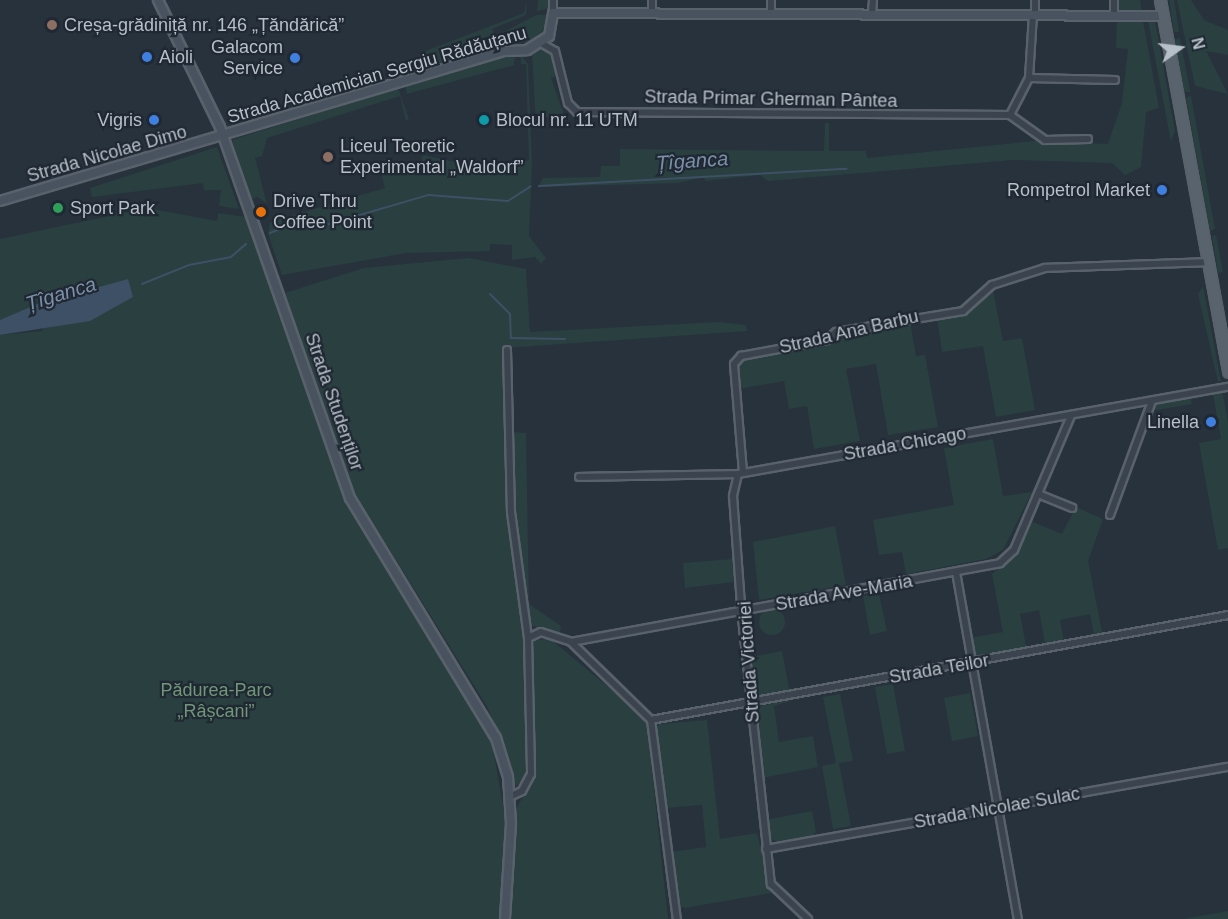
<!DOCTYPE html>
<html>
<head>
<meta charset="utf-8">
<style>
	body { margin:0 }
	#map { position:relative; width:1228px; height:919px; overflow:hidden; background:#27323d; font-family:Helvetica,sans-serif }
	div>[style] { position:absolute }
	[style*='--x'] { left:calc(var(--x)*1px); top:calc(var(--y)*1px); width:calc(var(--w)*1px); rotate:calc(var(--a)*1deg) }
	.green>* { inset:0; background:#2a3f3f }
	.round { border-radius:50% }
	.water>* { inset:0; background:#3e5065 }
	.stream>* { height:2px; margin:-1px; padding:0 1px; transform-origin:1px; border-radius:1px; background:#3e5065 }
	.roads { filter:drop-shadow(2px 0 #59616b) drop-shadow(-2px 0 #59616b) drop-shadow(0 2px #59616b) drop-shadow(0 -2px #59616b) }
	.street>* { height:6px; margin:-3px; padding:0 3px; transform-origin:3px; border-radius:3px; background:#3b434e }
	.secondary>* { height:8px; margin:-4px; padding:0 4px; transform-origin:4px; border-radius:4px; background:#495360 }
	.primary>* { height:9px; margin:-4.5px; padding:0 4.5px; transform-origin:4.5px; border-radius:4.5px; background:#59636d }
	.dots>* { width:16px; height:16px; translate:-50% -50%; box-sizing:border-box; border:3px solid #202833; border-radius:50% }
	span { translate:-50% -50%; white-space:nowrap; text-align:center; line-height:1.15; -webkit-text-stroke:4.5px #202833; paint-order:stroke }
	.poi-label { font-size:18px; color:#b7bfc8 }
	.left { translate:0 -50%; text-align:left }
	.right { translate:-100% -50%; text-align:right }
	.street-label { font-size:18px; color:#b7bfc8 }
	.park-label { font-size:18px; color:#709777 }
	.water-label { font-size:20px; color:#7a90a9; font-style:italic }
	.north { position:absolute; left:1150px; top:18px; width:60px; height:60px; -webkit-text-stroke:4px #202833; paint-order:stroke; rotate:76deg; font-size:16px; font-weight:700; line-height:24px; text-align:center; color:#b7bfc8 }
	.north::after { content:''; display:block; margin:auto; width:21px; height:27px; background:#b7bfc8; clip-path:polygon(50% 0,100% 100%,50% 72%,0 100%) }
</style>
</head>
<body>
<div id="map">
	<div class="green">
		<i style="clip-path:polygon(527px 0,526px 15px,492px 29px,496px 36px,536px 15px,549px 15px,540px 37px,413px 75px,411px 64px,423px 52px,524px 13px)"></i>
		<i style="clip-path:polygon(538px 0,551px 0,551px 8px,537px 11px)"></i>
		<i style="clip-path:polygon(1118px 0,1140px 0,1142px 14px,1117px 13px)"></i>
		<i style="clip-path:polygon(1169px 0,1174px 0,1179px 32px,1174px 32px)"></i>
		<i style="clip-path:polygon(1177px 0,1191px 0,1204px 20px,1228px 30px,1228px 55px,1206px 51px,1228px 94px,1195px 86px)"></i>
		<i style="clip-path:polygon(1117px 20px,1143px 21px,1159px 108px,1146px 112px,1141px 167px,1125px 175px,1112px 163px,1013px 160px,768px 181px,760px 175px,705px 181px,704px 177px,678px 183px,538px 187px,543px 178px,600px 177px,601px 166px,620px 166px,620px 149px,824px 151px,825px 123px,829px 123px,829px 151px,866px 151px,867px 158px,1034px 141px,1108px 144px,1122px 103px,1128px 49px,1116px 48px)"></i>
		<i style="clip-path:polygon(1148px 21px,1155px 21px,1175px 131px,1171px 142px)"></i>
		<i style="clip-path:polygon(1180px 38px,1190px 91px,1190px 92px,1184px 92px,1175px 39px)"></i>
		<i style="clip-path:polygon(542px 47px,551px 49px,556px 76px,551px 78px,565px 117px,544px 117px,543px 125px,536px 125px,532px 53px)"></i>
		<i style="clip-path:polygon(507px 52px,515px 56px,514px 65px,407px 94px,405px 85px)"></i>
		<i style="clip-path:polygon(520px 54px,528px 64px,532px 162px,529px 236px,546px 258px,541px 264px,535px 257px,512px 260px,512px 245px,490px 244px,490px 251px,406px 253px,282px 275px,268px 234px,270px 222px,385px 188px,381px 173px,418px 169px,423px 155px,491px 170px,529px 160px,526px 64px,521px 64px)"></i>
		<i style="clip-path:polygon(398px 88px,409px 119px,406px 121px,400px 96px,267px 138px,262px 156px,255px 158px,267px 204px,258px 197px,250px 199px,232px 140px)"></i>
		<i style="clip-path:polygon(1191px 96px,1215px 229px,1210px 231px,1186px 97px)"></i>
		<i style="clip-path:polygon(217px 147px,239px 209px,219px 206px,221px 190px,204px 190px,203px 183px,92px 197px,90px 188px)"></i>
		<i style="clip-path:polygon(147px 208px,217px 221px,218px 213px,247px 217px,350px 511px,491px 737px,506px 823px,499px 919px,0 919px,0 335px,43px 331px,37px 304px,0 320px,0 239px)"></i>
		<i style="clip-path:polygon(1216px 235px,1223px 272px,1218px 273px,1212px 236px)"></i>
		<i style="clip-path:polygon(469px 258px,526px 269px,530px 332px,719px 322px,746px 325px,747px 331px,505px 348px,507px 470px,524px 640px,528px 772px,516px 787px,488px 708px,354px 492px,285px 293px,364px 268px)"></i>
		<i style="clip-path:polygon(992px 286px,1003px 341px,1022px 338px,1035px 410px,996px 417px,983px 346px,942px 352px,937px 317px,965px 313px)"></i>
		<i style="clip-path:polygon(1203px 286px,1221px 381px,1218px 382px,1198px 294px)"></i>
		<i style="clip-path:polygon(910px 321px,916px 356px,925px 355px,938px 427px,888px 435px,876px 364px,846px 369px,860px 441px,814px 449px,807px 406px,789px 409px,784px 381px,739px 389px,739px 360px)"></i>
		<i style="clip-path:polygon(1222px 391px,1228px 422px,1228px 548px,1218px 550px,1199px 443px,1221px 439px,1213px 394px)"></i>
		<i style="clip-path:polygon(1190px 397px,1192px 404px,1151px 411px,1154px 404px)"></i>
		<i style="clip-path:polygon(513px 432px,526px 433px,529px 604px,561px 626px,560px 633px,529px 625px,515px 536px)"></i>
		<i style="clip-path:polygon(993px 439px,1003px 496px,1032px 492px,1003px 550px,986px 559px,906px 574px,902px 552px,879px 555px,873px 520px,954px 505px,944px 448px)"></i>
		<i style="clip-path:polygon(1076px 507px,1103px 519px,1088px 561px,1103px 637px,1094px 635px,1090px 614px,1060px 620px,1064px 641px,1045px 644px,1039px 610px,1020px 614px,1027px 651px,977px 658px,970px 638px,1003px 632px,992px 574px,1013px 556px,1030px 521px,1062px 534px)"></i>
		<i style="clip-path:polygon(835px 526px,846px 585px,759px 600px,753px 542px)"></i>
		<i style="clip-path:polygon(732px 559px,734px 582px,685px 588px,683px 563px)"></i>
		<i style="clip-path:polygon(879px 594px,887px 631px,870px 635px,863px 596px)"></i>
		<i class="round" style="left:759px;top:609px;width:26px;height:26px"></i>
		<i style="clip-path:polygon(549px 638px,642px 715px,647px 726px,668px 919px,510px 919px,515px 810px,535px 777px,531px 651px,534px 641px)"></i>
		<i style="clip-path:polygon(782px 651px,790px 694px,757px 699px,751px 657px)"></i>
		<i style="clip-path:polygon(893px 684px,905px 751px,887px 754px,875px 687px)"></i>
		<i style="clip-path:polygon(970px 693px,978px 736px,952px 741px,944px 698px)"></i>
		<i style="clip-path:polygon(840px 694px,853px 761px,839px 763px,851px 826px,833px 829px,822px 766px,836px 763px,823px 697px)"></i>
		<i style="clip-path:polygon(798px 698px,774px 706px,779px 742px,813px 736px,818px 767px,762px 778px,756px 707px)"></i>
		<i style="clip-path:polygon(707px 720px,720px 839px,757px 833px,771px 893px,685px 908px,677px 905px,671px 852px,706px 847px,702px 805px,665px 808px,656px 728px,659px 724px)"></i>
		<i style="clip-path:polygon(812px 811px,816px 832px,810px 838px,780px 843px,767px 837px,765px 820px)"></i>
		<i style="clip-path:polygon(1228px 911px,1228px 919px,1183px 919px)"></i>
	</div>
	<div class="water">
		<i style="clip-path:polygon(128px 279px,133px 297px,90px 321px,0 335px,0 320px,37px 304px)"></i>
	</div>
	<div class="stream">
		<i style="--x:539;--y:186;--w:308;--a:-3.2"></i>
		<i style="--x:270;--y:233;--w:29;--a:-22"></i>
		<i style="--x:297;--y:222;--w:32;--a:4"></i>
		<i style="--x:329;--y:224;--w:103;--a:-16.3"></i>
		<i style="--x:428;--y:195;--w:80;--a:4.3"></i>
		<i style="--x:508;--y:201;--w:27;--a:-33"></i>
		<i style="--x:142;--y:284;--w:51;--a:-22"></i>
		<i style="--x:189;--y:265;--w:43;--a:-10.8"></i>
		<i style="--x:231;--y:257;--w:20;--a:-41"></i>
		<i style="--x:490;--y:294;--w:28;--a:45"></i>
		<i style="--x:510;--y:314;--w:24;--a:88"></i>
		<i style="--x:511;--y:338;--w:54;--a:1.1"></i>
	</div>
	<div class="roads">
		<div class="street">
			<i style="--x:652;--y:11;--w:11;--a:-90"></i>
			<i style="--x:553;--y:13;--w:13;--a:-90"></i>
			<i style="--x:771;--y:14;--w:14;--a:-90"></i>
			<i style="--x:872;--y:14;--w:14;--a:-86"></i>
			<i style="--x:1035;--y:15;--w:15;--a:-90"></i>
			<i style="--x:1114;--y:17;--w:17;--a:-90"></i>
			<i style="--x:541;--y:43;--w:16;--a:30"></i>
			<i style="--x:555;--y:51;--w:54;--a:76"></i>
			<i style="--x:568;--y:103;--w:13;--a:45"></i>
			<i style="--x:577;--y:112;--w:433;--a:0.4"></i>
			<i style="--x:1029;--y:78;--w:86;--a:1.3"></i>
			<i style="--x:1010;--y:115;--w:42;--a:-62.8"></i>
			<i style="--x:1029;--y:78;--w:63;--a:-86.4"></i>
			<i style="--x:1010;--y:115;--w:43;--a:35.5"></i>
			<i style="--x:1045;--y:140;--w:43;--a:-1.3"></i>
			<i style="--x:507;--y:350;--w:162;--a:88.6"></i>
			<i style="--x:511;--y:512;--w:127;--a:82.3"></i>
			<i style="--x:528;--y:638;--w:136;--a:88.7"></i>
			<i style="--x:531;--y:774;--w:19;--a:118"></i>
			<i style="--x:522;--y:791;--w:14;--a:155"></i>
			<i style="--x:743;--y:472;--w:108;--a:-94.8"></i>
			<i style="--x:734;--y:364;--w:11;--a:-49"></i>
			<i style="--x:741;--y:356;--w:87;--a:-10.5"></i>
			<i style="--x:827;--y:340;--w:12;--a:-42"></i>
			<i style="--x:836;--y:332;--w:129;--a:-9.4"></i>
			<i style="--x:963;--y:311;--w:39;--a:-42"></i>
			<i style="--x:992;--y:285;--w:56;--a:-17.8"></i>
			<i style="--x:1045;--y:268;--w:163;--a:-2.1"></i>
			<i style="--x:738;--y:474;--w:23;--a:103"></i>
			<i style="--x:733;--y:496;--w:122;--a:85.8"></i>
			<i style="--x:742;--y:618;--w:268;--a:83.8"></i>
			<i style="--x:771;--y:884;--w:51;--a:43.4"></i>
			<i style="--x:579;--y:477;--w:159;--a:-1.1"></i>
			<i style="--x:738;--y:474;--w:498;--a:-10.1"></i>
			<i style="--x:1038;--y:494;--w:37;--a:22"></i>
			<i style="--x:1110;--y:515;--w:121;--a:-69.8"></i>
			<i style="--x:956;--y:572;--w:352;--a:79.9"></i>
			<i style="--x:528;--y:638;--w:14;--a:-25"></i>
			<i style="--x:541;--y:632;--w:32;--a:18"></i>
			<i style="--x:571;--y:642;--w:436;--a:-10.4"></i>
			<i style="--x:1000;--y:563;--w:19;--a:-43"></i>
			<i style="--x:1014;--y:550;--w:146;--a:-67"></i>
			<i style="--x:571;--y:642;--w:112;--a:44.3"></i>
			<i style="--x:651;--y:720;--w:201;--a:82.6"></i>
			<i style="--x:651;--y:720;--w:586;--a:-10.31"></i>
			<i style="--x:766;--y:849;--w:469;--a:-10.1"></i>
		</div>
		<div class="secondary">
			<i style="--x:158;--y:0;--w:141;--a:64"></i>
			<i style="--x:220;--y:127;--w:393;--a:70.7"></i>
			<i style="--x:350;--y:498;--w:281;--a:58.7"></i>
			<i style="--x:496;--y:738;--w:41;--a:72.9"></i>
			<i style="--x:508;--y:777;--w:46;--a:86.3"></i>
			<i style="--x:511;--y:823;--w:96;--a:93.6"></i>
			<i style="--x:0;--y:201;--w:526;--a:-16.57"></i>
			<i style="--x:504;--y:51;--w:23;--a:-2"></i>
			<i style="--x:527;--y:50;--w:26;--a:-32"></i>
			<i style="--x:549;--y:36;--w:23;--a:-80"></i>
			<i style="--x:553;--y:13;--w:609;--a:0.28"></i>
		</div>
		<div class="primary">
			<i style="--x:1160;--y:0;--w:378;--a:79.6"></i>
		</div>
	</div>
	<div class="dots">
		<i style="left:52px;top:25px;background:#8d6e63"></i>
		<i style="left:147px;top:57px;background:#3f7fe0"></i>
		<i style="left:295px;top:58px;background:#3f7fe0"></i>
		<i style="left:154px;top:120px;background:#3f7fe0"></i>
		<i style="left:484px;top:120px;background:#0f9aa8"></i>
		<i style="left:328px;top:157px;background:#8d6e63"></i>
		<i style="left:1162px;top:190px;background:#3f7fe0"></i>
		<i style="left:58px;top:208px;background:#2e9e5b"></i>
		<i style="left:261px;top:212px;background:#e8710a"></i>
		<i style="left:1211px;top:422px;background:#3f7fe0"></i>
	</div>
	<div class="poi-label">
		<span class="left" style="left:64px;top:25px">Creșa-grădiniță nr. 146 „Țăndărică”</span>
		<span class="right" style="left:283px;top:58px">Galacom<br>Service</span>
		<span class="left" style="left:159px;top:57px">Aioli</span>
		<span class="right" style="left:142px;top:120px">Vigris</span>
		<span class="left" style="left:496px;top:120px">Blocul nr. 11 UTM</span>
		<span class="left" style="left:340px;top:157px">Liceul Teoretic<br>Experimental „Waldorf”</span>
		<span class="right" style="left:1150px;top:190px">Rompetrol Market</span>
		<span class="left" style="left:273px;top:212px">Drive Thru<br>Coffee Point</span>
		<span class="left" style="left:70px;top:208px">Sport Park</span>
		<span class="right" style="left:1199px;top:422px">Linella</span>
	</div>
	<div class="street-label">
		<span style="left:377px;top:75px;rotate:-16deg">Strada Academician Sergiu Rădăuțanu</span>
		<span style="left:771px;top:99px;rotate:1deg">Strada Primar Gherman Pântea</span>
		<span style="left:107px;top:154px;rotate:-16deg">Strada Nicolae Dimo</span>
		<span style="left:849px;top:332px;rotate:-13deg">Strada Ana Barbu</span>
		<span style="left:334px;top:402px;rotate:71deg">Strada Studenților</span>
		<span style="left:905px;top:444px;rotate:-10deg">Strada Chicago</span>
		<span style="left:844px;top:593px;rotate:-10deg">Strada Ave-Maria</span>
		<span style="left:749px;top:662px;rotate:-94deg">Strada Victoriei</span>
		<span style="left:939px;top:669px;rotate:-10deg">Strada Teilor</span>
		<span style="left:997px;top:808px;rotate:-10deg">Strada Nicolae Sulac</span>
	</div>
	<div class="park-label">
		<span style="left:216px;top:701px">Pădurea-Parc<br>„Râșcani”</span>
	</div>
	<div class="water-label">
		<span style="left:692px;top:161px;rotate:-4deg">Țîganca</span>
		<span style="left:61px;top:294px;rotate:-17deg">Țîganca</span>
	</div>
	<div class="north">N</div>
</div>
</body>
</html>
